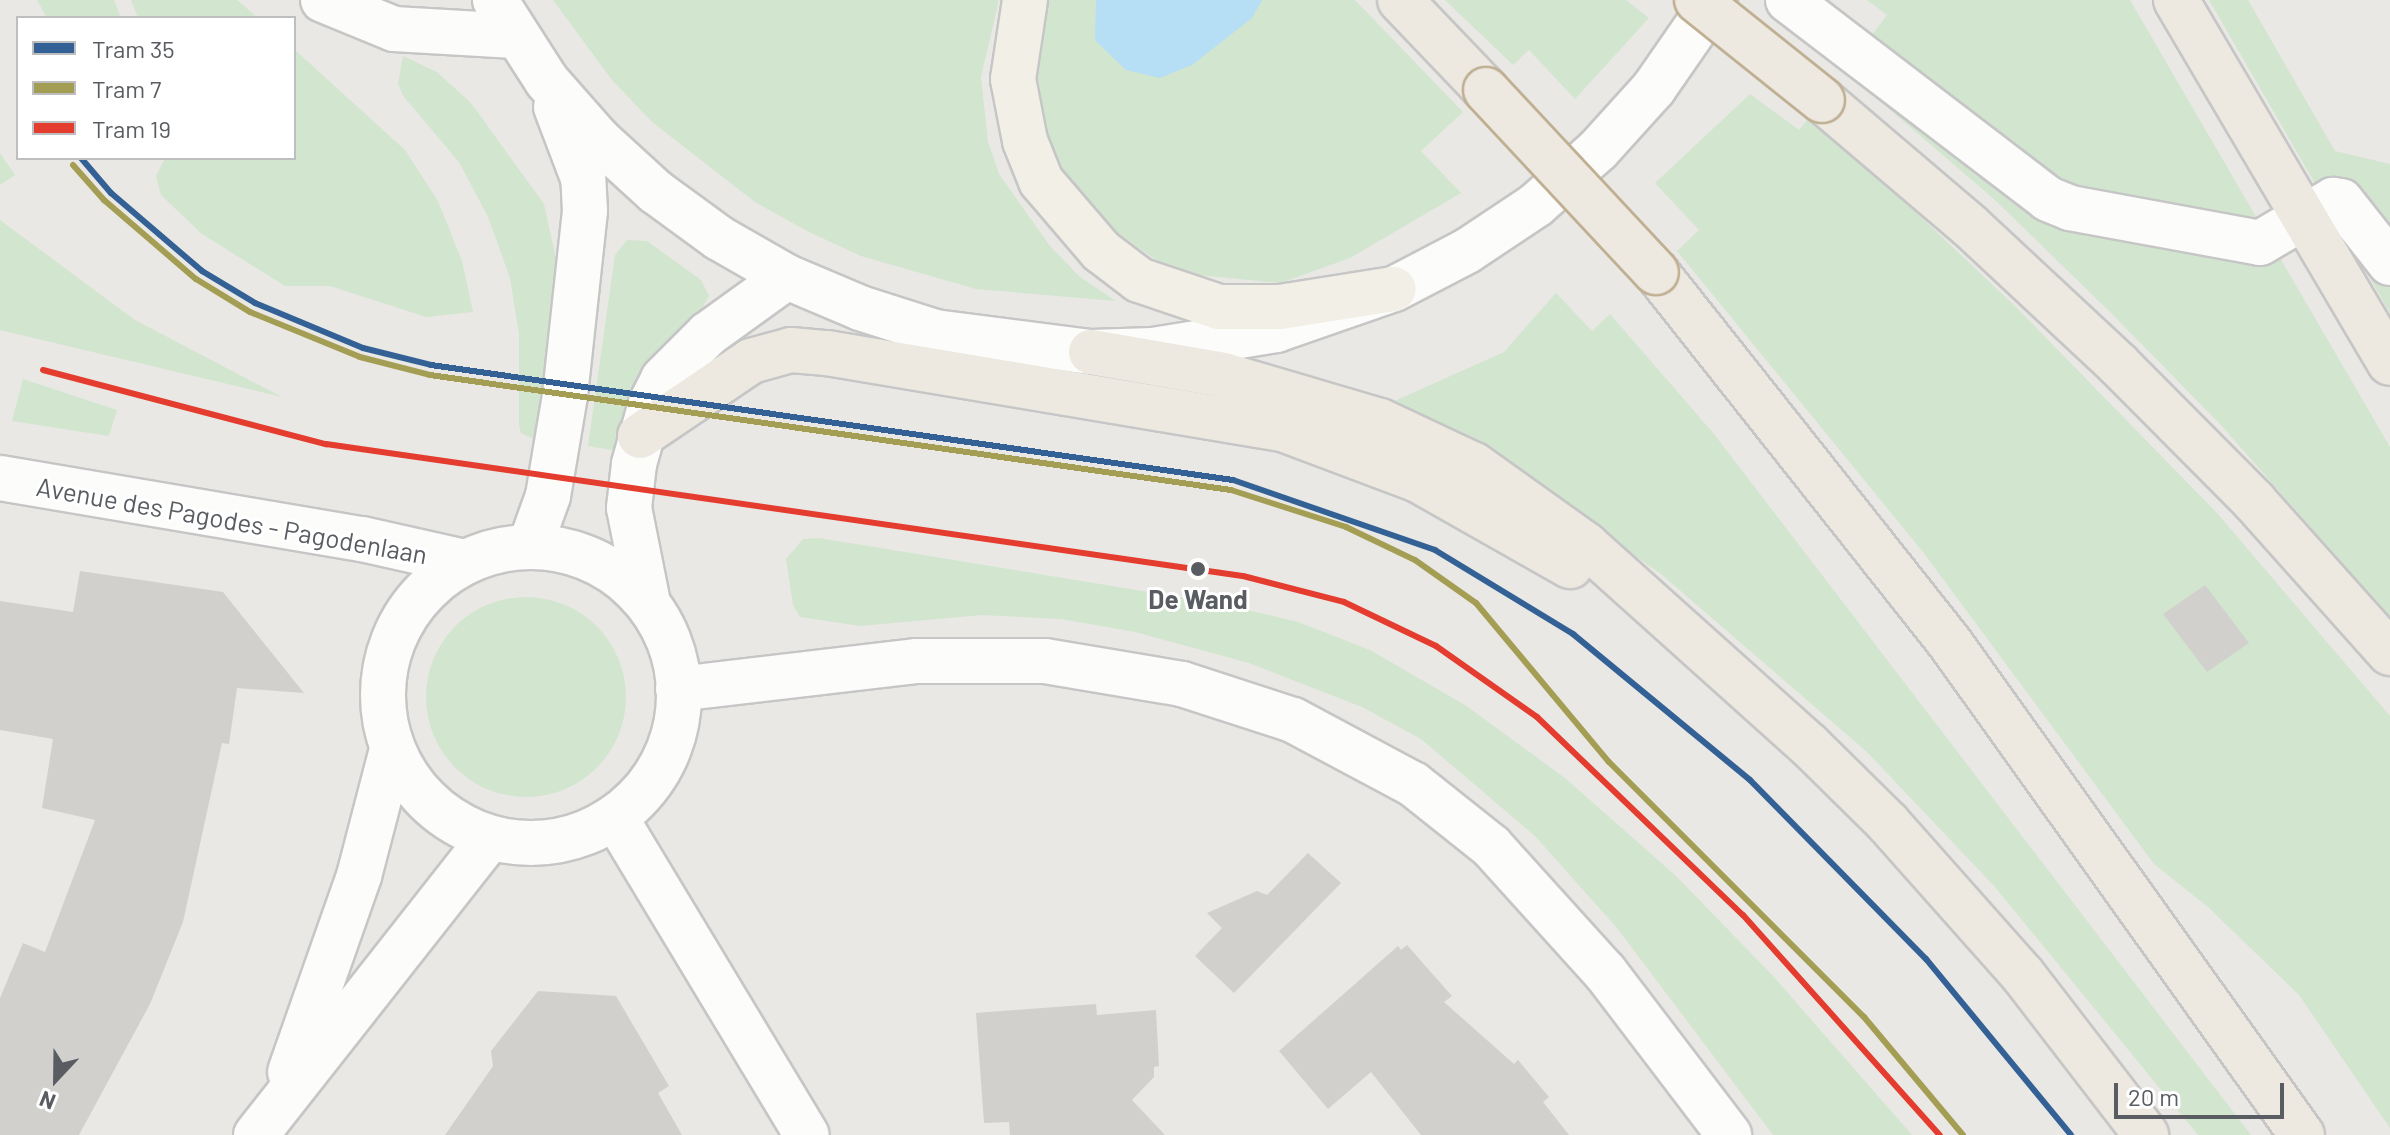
<!DOCTYPE html>
<html>
<head>
<meta charset="utf-8">
<style>
	body { margin:0 }
	#map { position:relative; width:2390px; height:1135px; overflow:hidden; background:#e9e8e4; font-family:Barlow,sans-serif }
	div>[style] { position:absolute }
	[style*='--x'] { left:calc(var(--x)*1px); top:calc(var(--y)*1px); width:calc(var(--w)*1px); rotate:calc(var(--a)*1deg) }
	.green>* { inset:0; background:#d2e5cf }
	.round { border-radius:50% }
	.water>* { inset:0; background:#b6def5 }
	.building>* { inset:0; background:#d1d0cd }
	.roads { filter:drop-shadow(2px 0 #c6c6c6) drop-shadow(-2px 0 #c6c6c6) drop-shadow(0 2px #c6c6c6) drop-shadow(0 -2px #c6c6c6) }
	.street>* { height:44px; margin:-22px; padding:0 22px; transform-origin:22px; border-radius:22px; background:#fcfcfb }
	.secondary>* { height:44px; margin:-22px; padding:0 22px; transform-origin:22px; border-radius:22px; background:#fcfcfb }
	.secondary>.ring { margin:-22px; padding:0; box-sizing:content-box; background:none; border:44px solid #fcfcfb; border-radius:50% }
	.primary>* { height:44px; margin:-22px; padding:0 22px; transform-origin:22px; border-radius:22px; background:#f2efe6 }
	.highway>* { height:44px; margin:-22px; padding:0 22px; transform-origin:22px; border-radius:22px; background:#ede9e0 }
	.bridges { filter:drop-shadow(2px 0 #c0af92) drop-shadow(-2px 0 #c0af92) drop-shadow(0 2px #c0af92) drop-shadow(0 -2px #c0af92) }
	.highway-bridge>* { height:44px; margin:-22px; padding:0 22px; transform-origin:22px; border-radius:22px; background:#ede9e0 }
	.tram-1>* { height:6px; margin:-3px; padding:0 3px; transform-origin:3px; border-radius:3px; background:#336195 }
	.tram-2>* { height:6px; margin:-3px; padding:0 3px; transform-origin:3px; border-radius:3px; background:#a49e54 }
	.tram-3>* { height:6px; margin:-3px; padding:0 3px; transform-origin:3px; border-radius:3px; background:#e43c2e }
	.dots>* { width:22px; height:22px; translate:-50% -50%; box-sizing:border-box; border:4px solid #fff; border-radius:50% }
	span { translate:-50% -50%; white-space:nowrap; text-align:center; line-height:1.15; -webkit-text-stroke:6px #fff; paint-order:stroke }
	.street-label { font-size:26px; color:#595d61 }
	.stop-label { font-size:26px; color:#595d61; font-weight:700 }
	.legend { position:absolute; left:16px; top:16px; width:280px; height:144px; box-sizing:border-box; background:#fff; border:2px solid #bdbec0; margin:0; padding:10px 14px; list-style:none; font-size:24px; color:#595d61 }
	.legend li { display:flex; align-items:center; gap:16px; height:40px }
	.legend b { width:40px; border:2px solid #bdbec0 }
	.north { position:absolute; left:16px; top:1039px; width:80px; height:80px; -webkit-text-stroke:6px #fff; paint-order:stroke; rotate:202deg; font-size:22px; font-weight:700; line-height:32px; text-align:center; color:#595d61 }
	.north::after { content:''; display:block; margin:auto; width:28px; height:36px; background:#595d61; clip-path:polygon(50% 0,100% 100%,50% 72%,0 100%) }
	.scale { position:absolute; left:2114px; top:1083px; width:170px; height:36px; box-sizing:border-box; border:4px solid #595d61; border-top:0; padding-left:10px; font-size:24px; line-height:28px; white-space:nowrap; color:#595d61; -webkit-text-stroke:6px #fff; paint-order:stroke }
</style>
</head>
<body>
<div id="map">
	<div class="green">
		<i style="clip-path:polygon(37px 0,114px 0,121px 18px,47px 18px)"></i>
		<i style="clip-path:polygon(131px 0,237px 0,258px 18px,138px 18px)"></i>
		<i style="clip-path:polygon(553px 0,999px 0,981px 77px,988px 142px,999px 174px,1050px 246px,1080px 277px,1116px 301px,976px 289px,861px 256px,809px 232px,755px 202px,652px 122px,612px 80px)"></i>
		<i style="clip-path:polygon(1043px 0,1355px 0,1463px 112px,1421px 151px,1461px 193px,1350px 258px,1281px 283px,1197px 275px,1159px 262px,1098px 219px,1060px 169px,1036px 100px,1034px 36px)"></i>
		<i style="clip-path:polygon(1445px 0,1626px 0,1649px 18px,1575px 99px,1529px 50px,1513px 65px)"></i>
		<i style="clip-path:polygon(1867px 0,2130px 0,2390px 447px,2390px 617px,2220px 424px,2111px 313px,1995px 200px,1845px 71px,1887px 15px)"></i>
		<i style="clip-path:polygon(2209px 0,2248px 0,2335px 151px,2390px 164px,2390px 313px)"></i>
		<i style="clip-path:polygon(294px 49px,405px 150px,438px 201px,462px 261px,473px 312px,426px 317px,330px 286px,285px 286px,202px 234px,161px 195px,156px 176px,165px 158px,294px 158px)"></i>
		<i style="clip-path:polygon(403px 56px,437px 72px,471px 103px,544px 204px,558px 268px,536px 440px,521px 433px,519px 425px,519px 334px,510px 278px,488px 217px,459px 162px,404px 97px,398px 84px)"></i>
		<i style="clip-path:polygon(1750px 94px,1799px 130px,1812px 114px,2017px 308px,2217px 513px,2390px 716px,2390px 1128px,2299px 995px,2208px 907px,2154px 864px,1923px 552px,1677px 251px,1699px 230px,1655px 183px)"></i>
		<i style="clip-path:polygon(0 153px,15px 175px,0 185px)"></i>
		<i style="clip-path:polygon(0 220px,135px 320px,282px 397px,0 330px)"></i>
		<i style="clip-path:polygon(627px 240px,647px 241px,701px 280px,709px 296px,698px 315px,653px 357px,638px 384px,618px 451px,588px 446px,615px 255px)"></i>
		<i style="clip-path:polygon(1556px 293px,1592px 331px,1610px 314px,1714px 434px,2251px 1135px,2198px 1135px,1995px 887px,1867px 752px,1661px 574px,1515px 472px,1390px 403px,1504px 352px)"></i>
		<i style="clip-path:polygon(23px 379px,117px 410px,109px 436px,12px 421px)"></i>
		<i style="clip-path:polygon(819px 538px,1222px 604px,1298px 622px,1370px 650px,1465px 705px,1565px 778px,1676px 876px,1774px 977px,1912px 1135px,1773px 1135px,1617px 928px,1535px 836px,1421px 739px,1362px 707px,1249px 663px,1135px 632px,1061px 619px,982px 615px,860px 626px,800px 617px,793px 605px,786px 559px,803px 539px)"></i>
		<i class="round" style="left:426px;top:597px;width:200px;height:200px"></i>
	</div>
	<div class="water">
		<i style="clip-path:polygon(1096px 0,1262px 0,1252px 18px,1192px 65px,1160px 78px,1126px 70px,1095px 40px)"></i>
	</div>
	<div class="building">
		<i style="clip-path:polygon(80px 571px,223px 592px,304px 693px,237px 688px,229px 744px,222px 743px,183px 922px,150px 1004px,79px 1135px,0 1135px,0 998px,23px 943px,45px 952px,95px 820px,42px 808px,53px 739px,0 730px,0 601px,73px 612px)"></i>
		<i style="clip-path:polygon(2205px 585px,2249px 643px,2207px 672px,2163px 614px)"></i>
		<i style="clip-path:polygon(1308px 853px,1341px 883px,1234px 993px,1195px 956px,1222px 928px,1207px 913px,1257px 891px,1267px 895px)"></i>
		<i style="clip-path:polygon(1407px 945px,1452px 996px,1444px 1002px,1514px 1064px,1518px 1060px,1549px 1097px,1543px 1102px,1569px 1135px,1421px 1135px,1371px 1072px,1328px 1109px,1279px 1051px,1398px 946px,1401px 950px)"></i>
		<i style="clip-path:polygon(538px 991px,616px 996px,669px 1086px,658px 1093px,682px 1135px,445px 1135px,493px 1066px,491px 1051px)"></i>
		<i style="clip-path:polygon(1096px 1004px,1097px 1015px,1156px 1010px,1159px 1066px,1154px 1067px,1154px 1077px,1132px 1100px,1165px 1135px,1010px 1135px,1009px 1122px,984px 1123px,976px 1013px)"></i>
	</div>
	<div class="roads">
		<div class="street">
			<i style="--x:323;--y:0;--w:77;--a:22.2"></i>
			<i style="--x:394;--y:29;--w:121;--a:3.3"></i>
			<i style="--x:1788;--y:0;--w:327;--a:37.4"></i>
			<i style="--x:2048;--y:199;--w:24;--a:22"></i>
			<i style="--x:2070;--y:208;--w:193;--a:10.4"></i>
			<i style="--x:2260;--y:243;--w:85;--a:-30.5"></i>
			<i style="--x:2333;--y:200;--w:8;--a:7"></i>
			<i style="--x:2341;--y:201;--w:79;--a:51.7"></i>
			<i style="--x:678;--y:689;--w:241;--a:-6.7"></i>
			<i style="--x:917;--y:661;--w:128;--a:0"></i>
			<i style="--x:1045;--y:661;--w:139;--a:9.5"></i>
			<i style="--x:1182;--y:684;--w:117;--a:18"></i>
			<i style="--x:1293;--y:720;--w:136;--a:28.1"></i>
			<i style="--x:1413;--y:784;--w:100;--a:38.5"></i>
			<i style="--x:1491;--y:846;--w:170;--a:47.9"></i>
			<i style="--x:1605;--y:972;--w:205;--a:52.7"></i>
			<i style="--x:615;--y:817;--w:371;--a:58.9"></i>
		</div>
		<div class="secondary">
			<i style="--x:495;--y:0;--w:96;--a:57.3"></i>
			<i style="--x:547;--y:81;--w:79;--a:48.6"></i>
			<i style="--x:599;--y:140;--w:77;--a:42.4"></i>
			<i style="--x:656;--y:192;--w:78;--a:36.1"></i>
			<i style="--x:719;--y:238;--w:78;--a:29.8"></i>
			<i style="--x:787;--y:277;--w:79;--a:23"></i>
			<i style="--x:860;--y:308;--w:79;--a:17.7"></i>
			<i style="--x:935;--y:332;--w:157;--a:7.3"></i>
			<i style="--x:1091;--y:352;--w:62;--a:-1.8"></i>
			<i style="--x:1153;--y:350;--w:125;--a:-9.2"></i>
			<i style="--x:1276;--y:330;--w:125;--a:-19.2"></i>
			<i style="--x:1394;--y:289;--w:82;--a:-27.5"></i>
			<i style="--x:1467;--y:251;--w:83;--a:-33.7"></i>
			<i style="--x:1536;--y:205;--w:83;--a:-41.6"></i>
			<i style="--x:1598;--y:150;--w:84;--a:-47.9"></i>
			<i style="--x:1654;--y:88;--w:107;--a:-55.3"></i>
			<i style="--x:0;--y:478;--w:367;--a:9.6"></i>
			<i style="--x:362;--y:539;--w:105;--a:12.7"></i>
			<i style="--x:530;--y:546;--w:53;--a:-70.2"></i>
			<i style="--x:548;--y:496;--w:102;--a:-80.4"></i>
			<i style="--x:565;--y:395;--w:185;--a:-83.8"></i>
			<i style="--x:585;--y:211;--w:33;--a:-93"></i>
			<i style="--x:583;--y:178;--w:76;--a:-110.8"></i>
			<i class="ring" style="left:383px;top:547px;width:252px;height:252px"></i>
			<i style="--x:648;--y:603;--w:97;--a:-101.3"></i>
			<i style="--x:629;--y:508;--w:44;--a:-83.5"></i>
			<i style="--x:634;--y:464;--w:63;--a:-74.4"></i>
			<i style="--x:651;--y:403;--w:27;--a:-63"></i>
			<i style="--x:663;--y:379;--w:64;--a:-45"></i>
			<i style="--x:708;--y:334;--w:97;--a:-35.8"></i>
			<i style="--x:290;--y:1072;--w:208;--a:-70.6"></i>
			<i style="--x:359;--y:876;--w:131;--a:-75.4"></i>
			<i style="--x:256;--y:1135;--w:378;--a:-51.8"></i>
		</div>
		<div class="primary">
			<i style="--x:1025;--y:0;--w:80;--a:98.6"></i>
			<i style="--x:1013;--y:79;--w:63;--a:79"></i>
			<i style="--x:1025;--y:141;--w:43;--a:68.2"></i>
			<i style="--x:1041;--y:181;--w:92;--a:49.4"></i>
			<i style="--x:1101;--y:251;--w:48;--a:37.3"></i>
			<i style="--x:1139;--y:280;--w:84;--a:18.6"></i>
			<i style="--x:1219;--y:307;--w:61;--a:0"></i>
			<i style="--x:1280;--y:307;--w:115;--a:-9"></i>
		</div>
		<div class="highway">
			<i style="--x:1400;--y:0;--w:124;--a:46.3"></i>
			<i style="--x:2176;--y:0;--w:421;--a:59.5"></i>
			<i style="--x:1822;--y:100;--w:194;--a:40.4"></i>
			<i style="--x:1970;--y:226;--w:204;--a:43"></i>
			<i style="--x:2119;--y:365;--w:192;--a:45.2"></i>
			<i style="--x:2254;--y:501;--w:204;--a:48.2"></i>
			<i style="--x:1656;--y:272;--w:473;--a:51.6"></i>
			<i style="--x:1950;--y:643;--w:605;--a:54.42"></i>
			<i style="--x:1091;--y:352;--w:135;--a:9.8"></i>
			<i style="--x:1224;--y:375;--w:163;--a:16.4"></i>
			<i style="--x:1380;--y:421;--w:104;--a:25.1"></i>
			<i style="--x:1474;--y:465;--w:138;--a:35.5"></i>
			<i style="--x:1586;--y:545;--w:300;--a:41.9"></i>
			<i style="--x:1809;--y:745;--w:111;--a:44.6"></i>
			<i style="--x:1888;--y:823;--w:203;--a:48.4"></i>
			<i style="--x:2023;--y:975;--w:202;--a:52.4"></i>
			<i style="--x:640;--y:436;--w:134;--a:-34"></i>
			<i style="--x:751;--y:361;--w:41;--a:-15.4"></i>
			<i style="--x:791;--y:350;--w:36;--a:5"></i>
			<i style="--x:827;--y:353;--w:464;--a:9.5"></i>
			<i style="--x:1285;--y:430;--w:142;--a:20.6"></i>
			<i style="--x:1418;--y:480;--w:175;--a:29.5"></i>
		</div>
	</div>
	<div class="bridges">
		<div class="highway-bridge">
			<i style="--x:1697;--y:0;--w:160;--a:38.7"></i>
			<i style="--x:1486;--y:90;--w:249;--a:47"></i>
		</div>
	</div>
	<div class="tram-1">
		<i style="--x:81;--y:158;--w:46;--a:49.4"></i>
		<i style="--x:111;--y:193;--w:120;--a:40.6"></i>
		<i style="--x:202;--y:271;--w:62;--a:31.1"></i>
		<i style="--x:255;--y:303;--w:117;--a:22.6"></i>
		<i style="--x:363;--y:348;--w:70;--a:14"></i>
		<i style="--x:431;--y:365;--w:810;--a:8.16"></i>
		<i style="--x:1233;--y:480;--w:214;--a:19.1"></i>
		<i style="--x:1435;--y:550;--w:162;--a:31.3"></i>
		<i style="--x:1573;--y:634;--w:229;--a:39.5"></i>
		<i style="--x:1750;--y:780;--w:251;--a:45.5"></i>
		<i style="--x:1926;--y:959;--w:228;--a:50.5"></i>
	</div>
	<div class="tram-2">
		<i style="--x:73;--y:165;--w:47;--a:48.5"></i>
		<i style="--x:104;--y:200;--w:121;--a:40.7"></i>
		<i style="--x:196;--y:279;--w:63;--a:31.4"></i>
		<i style="--x:250;--y:312;--w:119;--a:22.2"></i>
		<i style="--x:360;--y:357;--w:72;--a:14.4"></i>
		<i style="--x:430;--y:375;--w:809;--a:8.17"></i>
		<i style="--x:1231;--y:490;--w:121;--a:17.8"></i>
		<i style="--x:1346;--y:527;--w:76;--a:25.6"></i>
		<i style="--x:1415;--y:560;--w:75;--a:35.2"></i>
		<i style="--x:1476;--y:603;--w:207;--a:50.1"></i>
		<i style="--x:1609;--y:762;--w:361;--a:45"></i>
		<i style="--x:1864;--y:1017;--w:154;--a:50"></i>
	</div>
	<div class="tram-3">
		<i style="--x:43;--y:370;--w:293;--a:14.7"></i>
		<i style="--x:326;--y:444;--w:926;--a:8.19"></i>
		<i style="--x:1243;--y:576;--w:104;--a:14.4"></i>
		<i style="--x:1344;--y:602;--w:102;--a:25.6"></i>
		<i style="--x:1436;--y:646;--w:123;--a:35.1"></i>
		<i style="--x:1537;--y:717;--w:286;--a:43.9"></i>
		<i style="--x:1743;--y:915;--w:295;--a:48.2"></i>
	</div>
	<div class="dots">
		<i style="left:1198px;top:569px;background:#595d61"></i>
	</div>
	<div class="street-label">
		<span style="left:232px;top:520px;rotate:10deg">Avenue des Pagodes - Pagodenlaan</span>
	</div>
	<div class="stop-label">
		<span style="left:1198px;top:599px">De Wand</span>
	</div>
	<ul class="legend">
	<li><b style="height:10px;background:#336195"></b>Tram 35</li>
	<li><b style="height:10px;background:#a49e54"></b>Tram 7</li>
	<li><b style="height:10px;background:#e43c2e"></b>Tram 19</li>
	</ul>
	<div class="north">N</div>
	<div class="scale">20 m</div>
</div>
</body>
</html>
